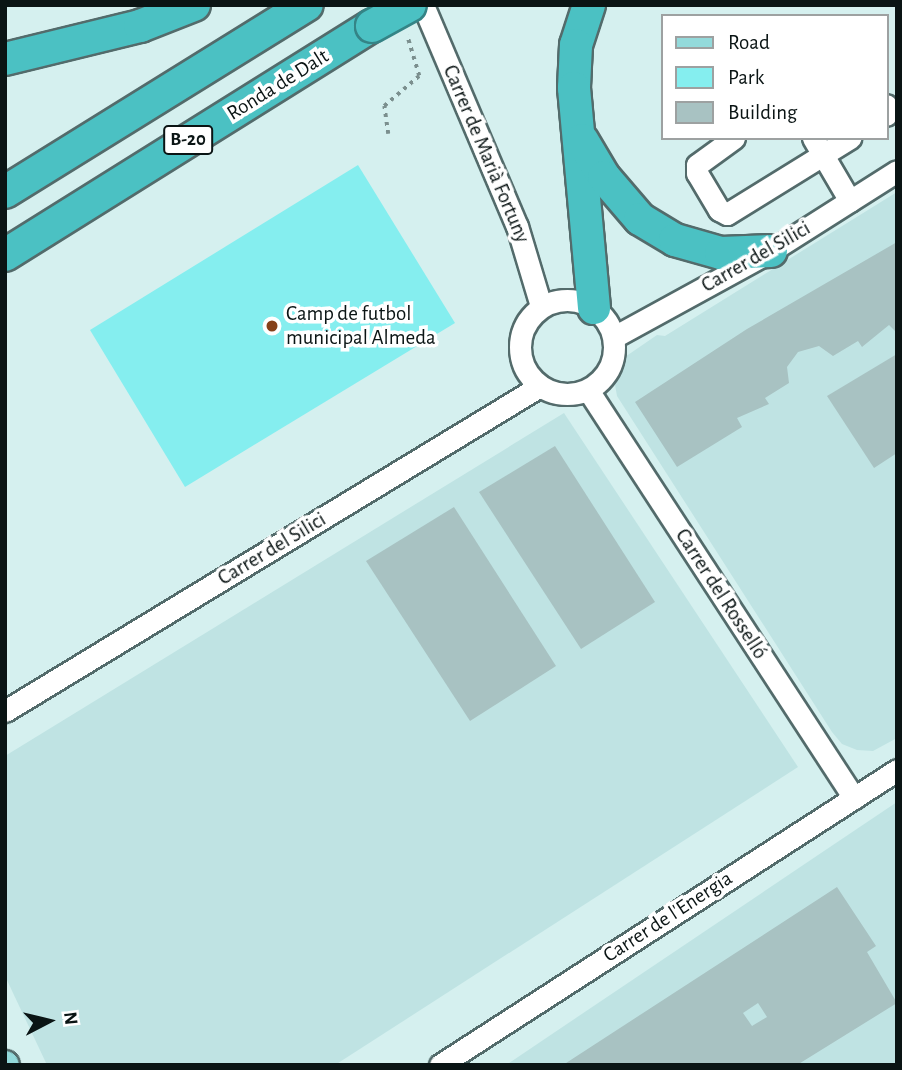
<!DOCTYPE html>
<html>
<head>
<meta charset="utf-8">
<style>
	body { margin:0 }
	#map { position:relative; width:902px; height:1070px; overflow:hidden; background:#d5f0ef; font-family:"Alegreya Sans",sans-serif }
	div>[style] { position:absolute }
	[style*='--x'] { left:calc(var(--x)*1px); top:calc(var(--y)*1px); width:calc(var(--w)*1px); rotate:calc(var(--a)*1deg) }
	.built>* { inset:0; background:#bfe3e3 }
	.green>* { inset:0; background:#85eeef }
	.building>* { inset:0; background:#a8c2c2 }
	.path>* { height:3.5px; margin-top:-1.75px; transform-origin:0; background:repeating-linear-gradient(90deg,#7b8f8e 0 3.5px,transparent 0 8.5px) }
	.roads { filter:drop-shadow(2px 0 #536b6b) drop-shadow(-2px 0 #536b6b) drop-shadow(0 2px #536b6b) drop-shadow(0 -2px #536b6b) }
	.minor>* { height:21px; margin:-10.5px; padding:0 10.5px; transform-origin:10.5px; border-radius:10.5px; background:#fff }
	.minor>.ring { margin:-10.5px; padding:0; box-sizing:content-box; background:none; border:21px solid #fff; border-radius:50% }
	.major>* { height:26px; margin:-13px; padding:0 13px; transform-origin:13px; border-radius:13px; background:#93dadb }
	.highway>* { height:32px; margin:-16px; padding:0 16px; transform-origin:16px; border-radius:16px; background:#4bc1c3 }
	.bridges { filter:drop-shadow(2px 0 #348486) drop-shadow(-2px 0 #348486) drop-shadow(0 2px #348486) drop-shadow(0 -2px #348486) }
	.highway-bridge>* { height:32px; margin:-16px; padding:0 16px; transform-origin:16px; border-radius:16px; background:#4bc1c3 }
	.dots>* { width:19px; height:19px; translate:-50% -50%; box-sizing:border-box; border:4px solid #fff; border-radius:50% }
	span { translate:-50% -50%; white-space:nowrap; text-align:center; line-height:1.15; -webkit-text-stroke:7px #fff; paint-order:stroke }
	.shield-label span { padding:2px 5px; background:#fff; border:2px solid; border-radius:5px; -webkit-text-stroke-width:0 }
	.shield-label { font-size:19px; color:#0a1414; font-weight:700 }
	.street-label { font-size:21px; color:#0a1414 }
	.poi-label { font-size:21px; color:#0a1414 }
	.left { translate:0 -50%; text-align:left }
	.frame { position:absolute; inset:0; border:7px solid #0a1414; pointer-events:none }
	.legend { position:absolute; left:661px; top:14px; width:228px; height:126px; box-sizing:border-box; background:#fff; border:2px solid #9da1a1; margin:0; padding:9px 12px; list-style:none; font-size:21px; color:#0a1414 }
	.legend li { display:flex; align-items:center; gap:14px; height:35px }
	.legend b { width:35px; border:2px solid #9da1a1 }
	.north { position:absolute; left:14px; top:986px; width:70px; height:70px; -webkit-text-stroke:5px #fff; paint-order:stroke; rotate:83deg; font-size:19px; font-weight:700; line-height:28px; text-align:center; color:#0a1414 }
	.north::after { content:''; display:block; margin:auto; width:24px; height:32px; background:#0a1414; clip-path:polygon(50% 0,100% 100%,50% 72%,0 100%) }
</style>
</head>
<body>
<div id="map">
	<div class="built">
		<i style="clip-path:polygon(897px 192px,897px 738px,873px 751px,857px 750px,842px 744px,832px 732px,617px 396px,614px 379px,622px 359px,657px 335px,665px 336px)"></i>
		<i style="clip-path:polygon(564px 413px,798px 767px,335px 1065px,47px 1065px,5px 976px,5px 756px)"></i>
		<i style="clip-path:polygon(897px 802px,897px 1065px,506px 1065px,827px 849px)"></i>
	</div>
	<div class="green">
		<i style="clip-path:polygon(358px 165px,455px 323px,185px 487px,90px 330px)"></i>
	</div>
	<div class="building">
		<i style="clip-path:polygon(897px 242px,897px 333px,889px 325px,862px 347px,858px 341px,833px 356px,819px 346px,798px 352px,787px 367px,789px 383px,765px 398px,769px 404px,737px 418px,742px 427px,677px 467px,635px 402px,747px 329px)"></i>
		<i style="clip-path:polygon(897px 354px,897px 453px,874px 468px,827px 396px)"></i>
		<i style="clip-path:polygon(555px 446px,655px 602px,581px 649px,479px 492px)"></i>
		<i style="clip-path:polygon(454px 507px,556px 666px,470px 721px,366px 561px)"></i>
		<i style="clip-path:polygon(evenodd,837px 887px,876px 946px,867px 952px,897px 1003px,797px 1065px,563px 1065px,837px 887px,758px 1003px,767px 1017px,752px 1026px,743px 1013px,758px 1003px)"></i>
	</div>
	<div class="path">
		<i style="--x:388;--y:134;--w:28;--a:-98"></i>
		<i style="--x:384;--y:106;--w:46;--a:-40.6"></i>
		<i style="--x:419;--y:76;--w:42;--a:-106.7"></i>
	</div>
	<div class="roads">
		<div class="minor">
			<i style="--x:423;--y:5;--w:240;--a:67"></i>
			<i style="--x:517;--y:226;--w:84;--a:73.3"></i>
			<i style="--x:886;--y:105;--w:10;--a:90"></i>
			<i style="--x:734;--y:138;--w:46;--a:143.9"></i>
			<i style="--x:697;--y:165;--w:8;--a:90"></i>
			<i style="--x:697;--y:173;--w:43;--a:59.3"></i>
			<i style="--x:719;--y:210;--w:9;--a:27"></i>
			<i style="--x:727;--y:214;--w:145;--a:-31.7"></i>
			<i style="--x:813;--y:138;--w:73;--a:59.6"></i>
			<i class="ring" style="left:520px;top:300px;width:73px;height:73px"></i>
			<i style="--x:614;--y:337;--w:179;--a:-28.7"></i>
			<i style="--x:771;--y:251;--w:149;--a:-32.4"></i>
			<i style="--x:588;--y:390;--w:487;--a:56.9"></i>
			<i style="--x:5;--y:711;--w:626;--a:-31.28"></i>
			<i style="--x:440;--y:1065;--w:544;--a:-32.84"></i>
		</div>
		<div class="major">
			<i style="--x:5;--y:1064;--w:1;--a:45"></i>
		</div>
		<div class="highway">
			<i style="--x:589;--y:5;--w:42;--a:108"></i>
			<i style="--x:576;--y:45;--w:43;--a:92.7"></i>
			<i style="--x:574;--y:88;--w:221;--a:84.8"></i>
			<i style="--x:5;--y:59;--w:139;--a:-13.7"></i>
			<i style="--x:140;--y:26;--w:58;--a:-21.3"></i>
			<i style="--x:582;--y:140;--w:43;--a:59.3"></i>
			<i style="--x:604;--y:177;--w:55;--a:49.4"></i>
			<i style="--x:640;--y:219;--w:41;--a:31"></i>
			<i style="--x:675;--y:240;--w:48;--a:15.8"></i>
			<i style="--x:721;--y:253;--w:50;--a:-2.3"></i>
			<i style="--x:5;--y:192;--w:355;--a:-31.8"></i>
			<i style="--x:5;--y:255;--w:433;--a:-32"></i>
		</div>
	</div>
	<div class="bridges">
		<div class="highway-bridge">
			<i style="--x:372;--y:26;--w:43;--a:-28.9"></i>
		</div>
	</div>
	<div class="dots">
		<i style="left:272px;top:326px;background:#854019"></i>
	</div>
	<div class="shield-label">
		<span style="left:188px;top:140px">B-20</span>
	</div>
	<div class="street-label">
		<span style="left:278px;top:85px;rotate:-32deg">Ronda de Dalt</span>
		<span style="left:486px;top:154px;rotate:67deg">Carrer de Marià Fortuny</span>
		<span style="left:756px;top:257px;rotate:-30deg">Carrer del Silici</span>
		<span style="left:272px;top:549px;rotate:-31deg">Carrer del Silici</span>
		<span style="left:721px;top:594px;rotate:57deg">Carrer del Rosselló</span>
		<span style="left:668px;top:917px;rotate:-33deg">Carrer de l'Energia</span>
	</div>
	<div class="poi-label">
		<span class="left" style="left:286px;top:326px">Camp de futbol<br>municipal Almeda</span>
	</div>
	<div class="frame"></div>
	<ul class="legend">
	<li><b style="height:9px;background:#93dadb"></b>Road</li>
	<li><b style="height:19px;background:#85eeef"></b>Park</li>
	<li><b style="height:19px;background:#a8c2c2"></b>Building</li>
	</ul>
	<div class="north">N</div>
</div>
</body>
</html>
